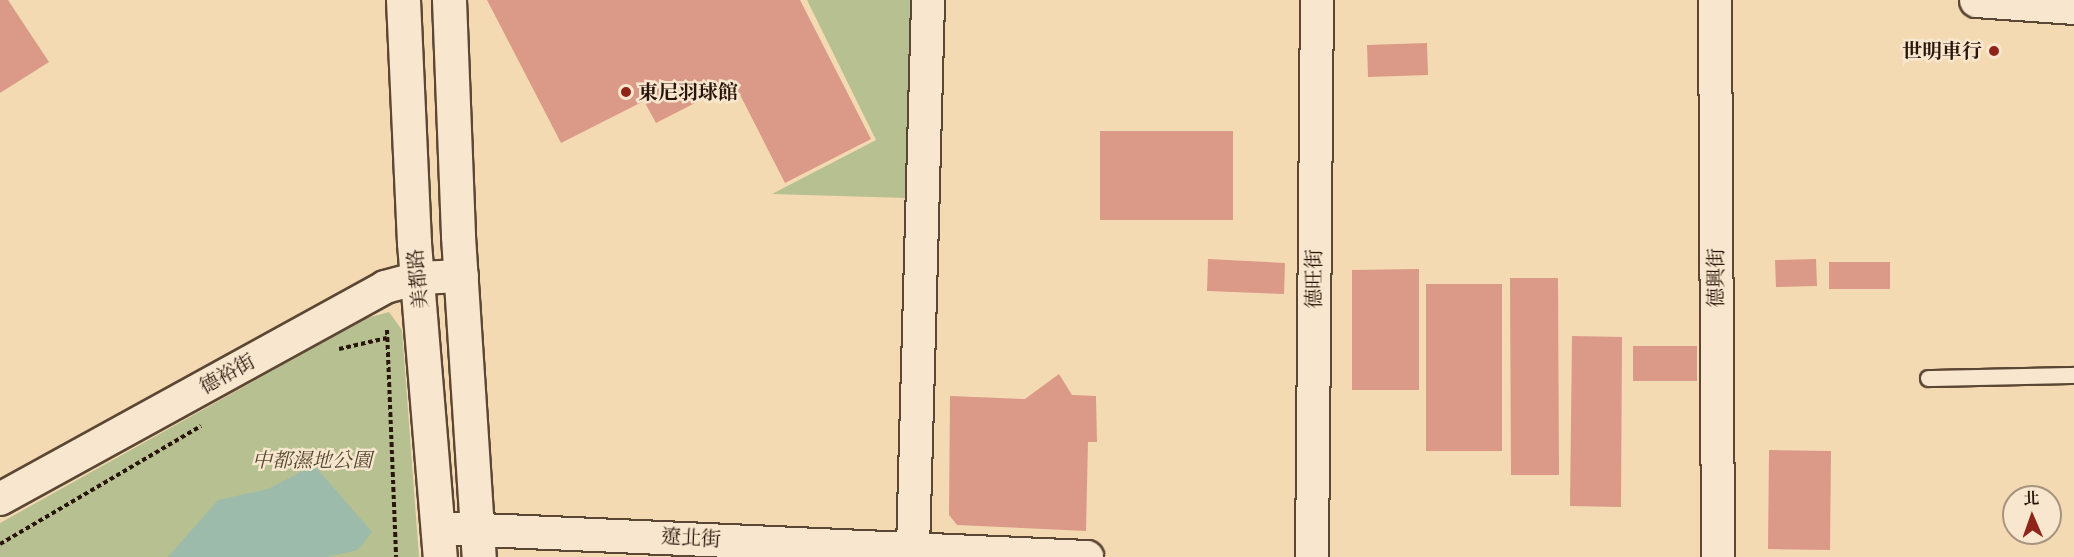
<!DOCTYPE html>
<html>
<head>
<meta charset="utf-8">
<style>
	body { margin:0 }
	#map { position:relative; width:2074px; height:557px; overflow:hidden; background:#f4dab3; font-family:"IM FELL French Canon","Noto Serif TC",serif }
	div>[style] { position:absolute }
	[style*='--x'] { left:calc(var(--x)*1px); top:calc(var(--y)*1px); width:calc(var(--w)*1px); rotate:calc(var(--a)*1deg) }
	.green>* { inset:0; background:#b7c090 }
	.water>* { inset:0; background:#9cbbaa }
	.building>* { inset:0; background:#db9988 }
	.path>* { height:4px; margin-top:-2px; transform-origin:0; background:repeating-linear-gradient(90deg,#2a150a 0 4.5px,transparent 0 7.5px) }
	.roads { filter:drop-shadow(2px 0 #5c4634) drop-shadow(-2px 0 #5c4634) drop-shadow(0 2px #5c4634) drop-shadow(0 -2px #5c4634) }
	.lane>* { height:15px; margin:-7.5px; padding:0 7.5px; transform-origin:7.5px; border-radius:7.5px; background:#f8e7ce }
	.street>* { height:32px; margin:-16px; padding:0 16px; transform-origin:16px; border-radius:16px; background:#f8e7ce }
	.secondary>* { height:33px; margin:-16.5px; padding:0 16.5px; transform-origin:16.5px; border-radius:16.5px; background:#f8e7ce }
	.dots>* { width:16px; height:16px; translate:-50% -50%; box-sizing:border-box; border:3px solid #f8e7ce; border-radius:50% }
	span { translate:-50% -50%; white-space:nowrap; text-align:center; line-height:1.15; -webkit-text-stroke:5px #f8e7ce; paint-order:stroke }
	.poi-label { font-size:20px; color:#2a150a; font-weight:700 }
	.right { translate:-100% -50%; text-align:right }
	.left { translate:0 -50%; text-align:left }
	.street-label { font-size:20px; color:#2a150a }
	.park-label { font-size:20px; color:#544832; font-style:italic }
	.north { position:absolute; left:2002px; top:485px; width:60px; height:60px; box-sizing:border-box; background:#f8e7ce; border:2px solid #a69380; border-radius:50%; rotate:358deg; font-size:16px; font-weight:700; line-height:24px; text-align:center; color:#2a150a }
	.north::after { content:''; display:block; margin:auto; width:21px; height:27px; background:#8f2418; clip-path:polygon(50% 0,100% 100%,50% 72%,0 100%) }
</style>
</head>
<body>
<div id="map">
	<div class="green">
		<i style="clip-path:polygon(807px 0,913px 0,906px 198px,772px 194px,876px 140px)"></i>
		<i style="clip-path:polygon(389px 312px,402px 330px,419px 557px,0 557px,0 523px,367px 318px)"></i>
	</div>
	<div class="water">
		<i style="clip-path:polygon(314px 465px,372px 532px,358px 550px,327px 557px,168px 557px,218px 500px,268px 489px)"></i>
	</div>
	<div class="building">
		<i style="clip-path:polygon(0 0,8px 0,49px 62px,0 93px)"></i>
		<i style="clip-path:polygon(487px 0,800px 0,871px 139px,785px 183px,734px 83px,656px 123px,644px 101px,561px 143px)"></i>
		<i style="clip-path:polygon(1427px 43px,1428px 75px,1368px 77px,1367px 45px)"></i>
		<i style="clip-path:polygon(1100px 131px,1233px 131px,1233px 220px,1100px 220px)"></i>
		<i style="clip-path:polygon(1208px 259px,1285px 263px,1284px 294px,1207px 291px)"></i>
		<i style="clip-path:polygon(1816px 259px,1817px 286px,1776px 287px,1775px 260px)"></i>
		<i style="clip-path:polygon(1829px 262px,1890px 262px,1890px 289px,1829px 289px)"></i>
		<i style="clip-path:polygon(1419px 269px,1419px 390px,1352px 390px,1352px 270px)"></i>
		<i style="clip-path:polygon(1510px 278px,1558px 278px,1559px 475px,1511px 475px)"></i>
		<i style="clip-path:polygon(1426px 284px,1502px 284px,1502px 451px,1426px 451px)"></i>
		<i style="clip-path:polygon(1572px 336px,1622px 337px,1621px 507px,1570px 506px)"></i>
		<i style="clip-path:polygon(1633px 346px,1697px 346px,1697px 381px,1633px 381px)"></i>
		<i style="clip-path:polygon(1059px 374px,1072px 395px,1096px 396px,1097px 442px,1088px 442px,1086px 531px,957px 525px,949px 515px,950px 396px,1025px 399px)"></i>
		<i style="clip-path:polygon(1769px 450px,1831px 451px,1830px 550px,1768px 549px)"></i>
	</div>
	<div class="path">
		<i style="--x:387;--y:330;--w:227;--a:87.7"></i>
		<i style="--x:339;--y:349;--w:49;--a:-12.9"></i>
		<i style="--x:0;--y:544;--w:233;--a:-30.4"></i>
	</div>
	<div class="roads">
		<div class="lane">
			<i style="--x:1928;--y:378;--w:146;--a:-1.2"></i>
		</div>
		<div class="street">
			<i style="--x:1715;--y:0;--w:557;--a:89.69"></i>
			<i style="--x:0;--y:499;--w:440;--a:-28.8"></i>
			<i style="--x:385;--y:287;--w:34;--a:-15"></i>
			<i style="--x:418;--y:278;--w:44;--a:-2.6"></i>
			<i style="--x:438;--y:528;--w:650;--a:2.56"></i>
			<i style="--x:913;--y:549;--w:549;--a:-88.43"></i>
			<i style="--x:1312;--y:557;--w:557;--a:-89.49"></i>
		</div>
		<div class="secondary">
			<i style="--x:403;--y:0;--w:243;--a:87.4"></i>
			<i style="--x:414;--y:243;--w:315;--a:85.3"></i>
			<i style="--x:449;--y:0;--w:236;--a:87.8"></i>
			<i style="--x:458;--y:236;--w:322;--a:86.3"></i>
			<i style="--x:1976;--y:0;--w:98;--a:4.1"></i>
		</div>
	</div>
	<div class="dots">
		<i style="left:1994px;top:51px;background:#8f2418"></i>
		<i style="left:626px;top:92px;background:#8f2418"></i>
	</div>
	<div class="poi-label">
		<span class="right" style="left:1982px;top:51px">世明車行</span>
		<span class="left" style="left:638px;top:92px">東尼羽球館</span>
	</div>
	<div class="street-label">
		<span style="left:1716px;top:278px;rotate:-90deg">德興街</span>
		<span style="left:418px;top:279px;rotate:-96deg">美都路</span>
		<span style="left:1314px;top:279px;rotate:-90deg">德旺街</span>
		<span style="left:227px;top:374px;rotate:-29deg">德裕街</span>
		<span style="left:691px;top:538px;rotate:3deg">遼北街</span>
	</div>
	<div class="park-label">
		<span style="left:312px;top:460px">中都濕地公園</span>
	</div>
	<div class="north">北</div>
</div>
</body>
</html>
